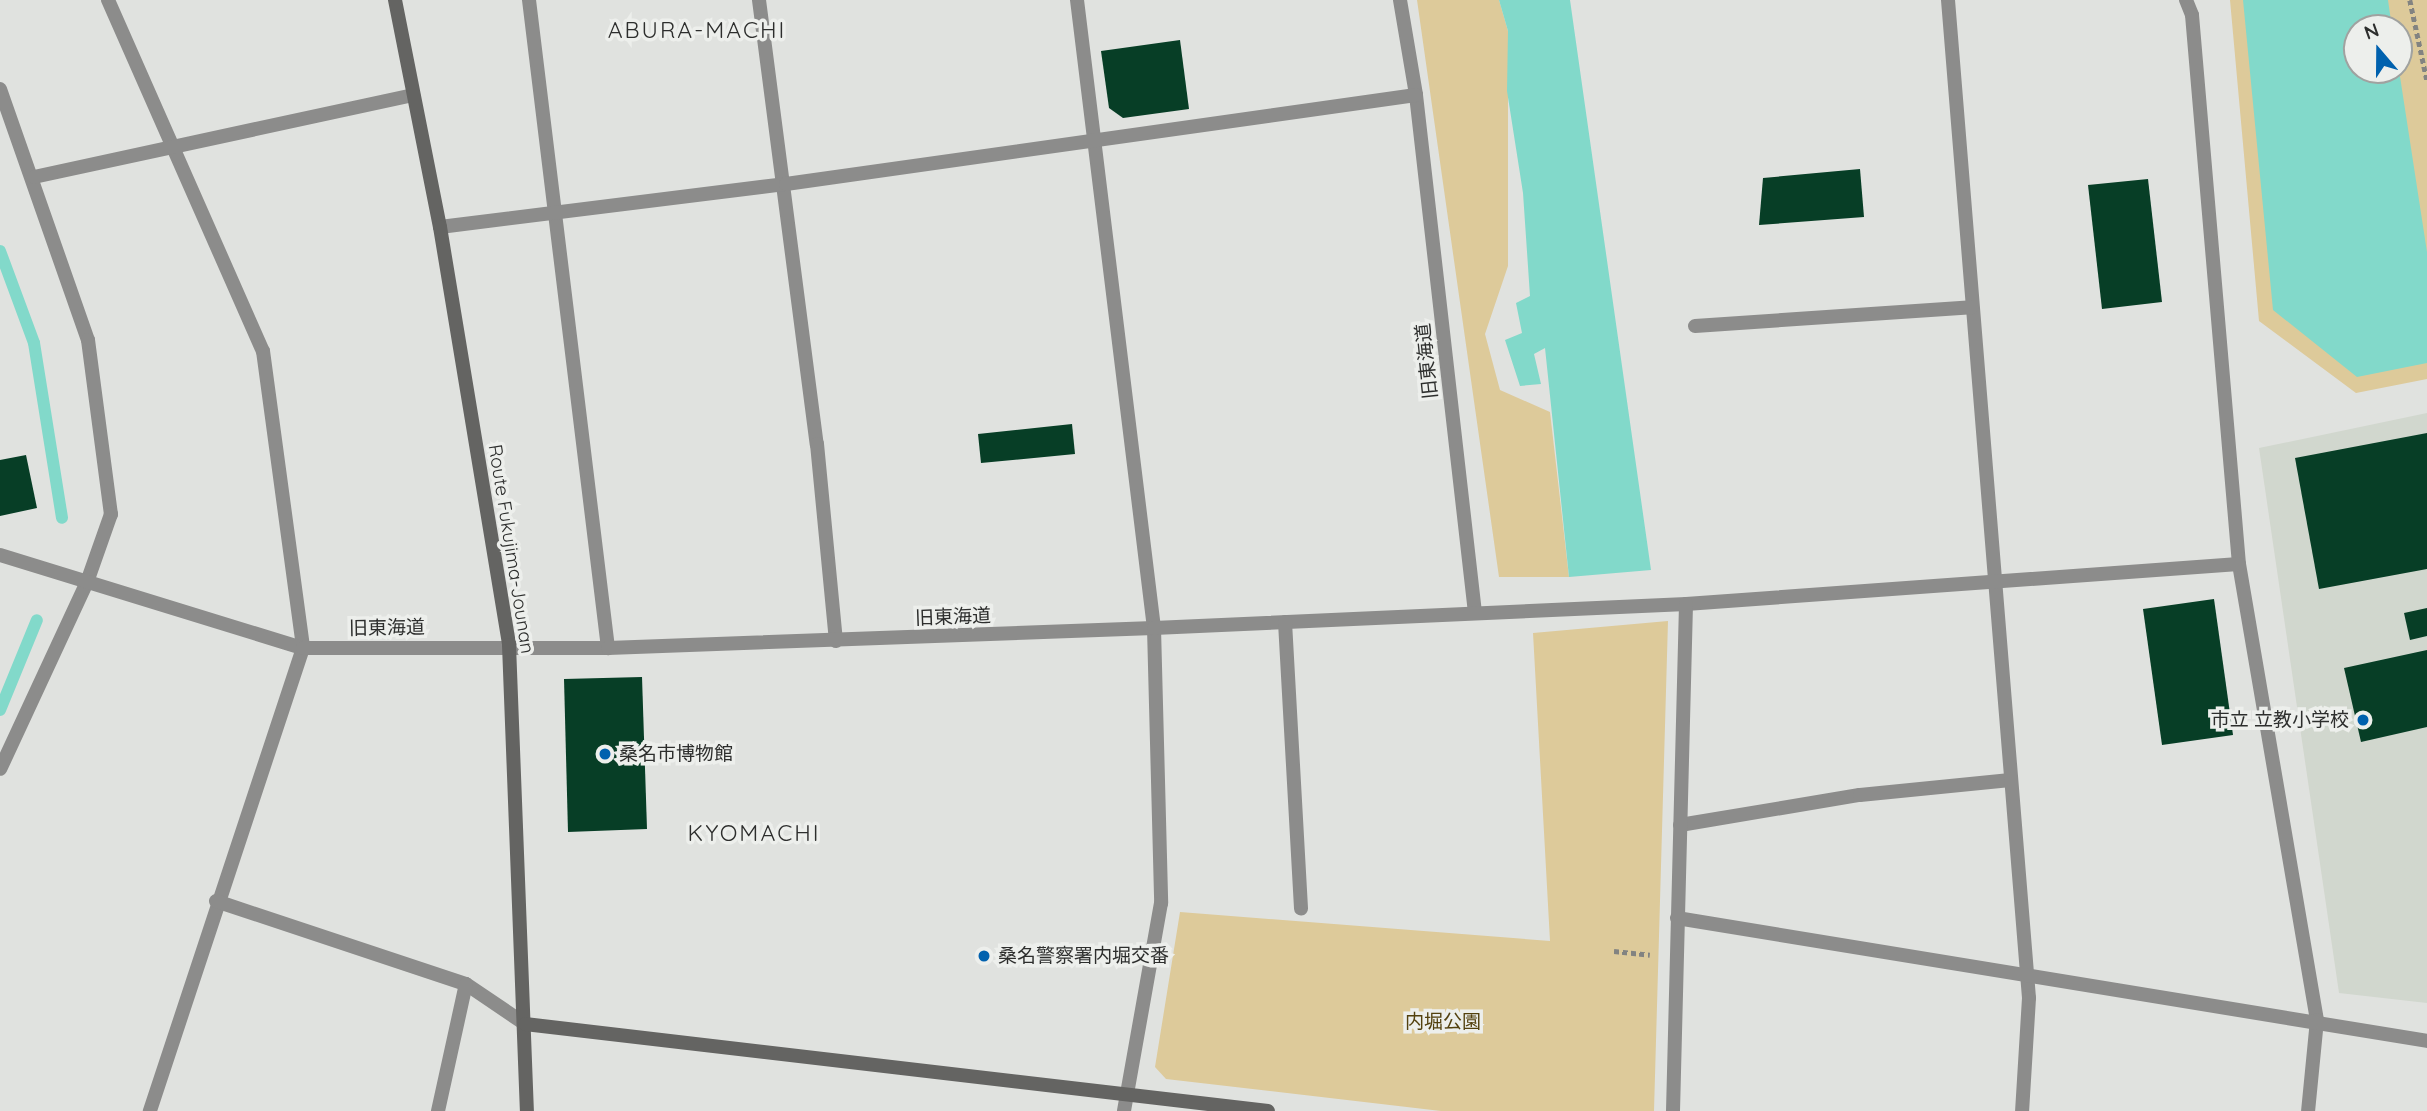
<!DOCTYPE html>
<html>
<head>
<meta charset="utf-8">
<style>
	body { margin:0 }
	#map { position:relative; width:2427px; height:1111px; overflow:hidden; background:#e0e2df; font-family:Quicksand,"Noto Sans JP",sans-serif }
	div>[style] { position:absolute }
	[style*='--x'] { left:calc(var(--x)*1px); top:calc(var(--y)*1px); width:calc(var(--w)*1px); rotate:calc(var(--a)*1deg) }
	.built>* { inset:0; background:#d1d7ce }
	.green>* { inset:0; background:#ddca9a }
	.water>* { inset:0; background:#82d9ca }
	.stream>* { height:12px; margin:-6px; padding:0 6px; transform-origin:6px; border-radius:6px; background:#82d9ca }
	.building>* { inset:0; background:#073e26 }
	.path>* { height:4.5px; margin-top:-2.25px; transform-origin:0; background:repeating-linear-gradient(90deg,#828381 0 5px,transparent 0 8.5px) }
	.lane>* { height:14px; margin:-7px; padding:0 7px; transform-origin:7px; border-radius:7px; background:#8c8c8b }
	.street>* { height:14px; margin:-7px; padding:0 7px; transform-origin:7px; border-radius:7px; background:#8c8c8b }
	.secondary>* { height:14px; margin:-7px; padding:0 7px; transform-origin:7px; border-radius:7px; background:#646462 }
	.dots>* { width:19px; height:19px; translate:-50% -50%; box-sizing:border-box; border:4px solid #edefec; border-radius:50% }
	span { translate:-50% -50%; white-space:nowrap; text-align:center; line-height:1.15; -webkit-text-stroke:7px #edefec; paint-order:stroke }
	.street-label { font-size:19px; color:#2d2e2d }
	.poi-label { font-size:19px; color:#2d2e2d }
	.right { translate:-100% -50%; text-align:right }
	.left { translate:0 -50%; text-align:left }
	.park-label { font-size:19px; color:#53410e }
	.quarter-label { font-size:23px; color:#2d2e2d; letter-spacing:2px }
	.north { position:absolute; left:2343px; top:14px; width:70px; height:70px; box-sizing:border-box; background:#edefec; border:2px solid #a0a2a0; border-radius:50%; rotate:340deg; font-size:19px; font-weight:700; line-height:28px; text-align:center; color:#2d2e2d }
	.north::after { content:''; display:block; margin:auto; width:24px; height:32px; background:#0061ae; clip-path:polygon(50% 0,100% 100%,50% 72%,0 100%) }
</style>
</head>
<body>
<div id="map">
	<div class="built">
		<i style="clip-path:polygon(2427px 413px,2427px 1003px,2339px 993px,2259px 448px)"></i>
	</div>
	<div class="green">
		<i style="clip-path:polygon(1417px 0,1499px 0,1508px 31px,1508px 266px,1485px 334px,1500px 390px,1550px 412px,1569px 577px,1499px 577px)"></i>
		<i style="clip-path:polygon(evenodd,2230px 0,2427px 0,2427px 379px,2356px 393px,2259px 321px,2230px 0,2357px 28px,2399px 28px,2399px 70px,2357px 70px,2357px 28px)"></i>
		<i style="clip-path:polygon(1668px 621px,1654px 1111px,1441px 1111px,1166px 1079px,1155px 1067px,1180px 912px,1550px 941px,1533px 633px)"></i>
	</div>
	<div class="water">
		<i style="clip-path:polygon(1499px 0,1570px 0,1651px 570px,1569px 577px,1545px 348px,1534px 354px,1541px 384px,1520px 386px,1505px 340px,1522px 333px,1516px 303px,1530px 296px,1523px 193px,1507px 91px,1508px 31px)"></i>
		<i style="clip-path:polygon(2243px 0,2388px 0,2392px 28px,2357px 28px,2357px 70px,2399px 70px,2427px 252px,2427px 363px,2357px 377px,2273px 310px)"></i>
	</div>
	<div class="stream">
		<i style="--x:0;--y:251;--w:98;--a:69.7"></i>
		<i style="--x:34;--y:343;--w:177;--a:80.9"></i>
		<i style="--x:0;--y:710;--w:97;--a:-67.7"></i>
	</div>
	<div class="building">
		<i style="clip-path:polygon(1180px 40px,1189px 109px,1123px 118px,1109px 108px,1101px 51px)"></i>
		<i style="clip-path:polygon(1860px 169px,1864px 217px,1759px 225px,1763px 178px)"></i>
		<i style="clip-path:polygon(2148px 179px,2162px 302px,2102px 309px,2088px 185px)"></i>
		<i style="clip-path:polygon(1072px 424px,1075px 454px,981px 463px,978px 434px)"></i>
		<i style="clip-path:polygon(2427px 433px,2427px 569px,2319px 589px,2295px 458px)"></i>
		<i style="clip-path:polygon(26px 455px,37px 508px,0 516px,0 460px)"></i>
		<i style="clip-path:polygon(2214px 599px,2233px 735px,2162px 745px,2143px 609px)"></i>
		<i style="clip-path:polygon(2427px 608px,2427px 636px,2410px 640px,2404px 613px)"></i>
		<i style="clip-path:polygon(2427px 650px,2427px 727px,2361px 742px,2344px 668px)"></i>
		<i style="clip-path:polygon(642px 677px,647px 829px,568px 832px,564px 679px)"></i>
	</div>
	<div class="path">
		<i style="--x:2410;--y:0;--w:82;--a:78"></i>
		<i style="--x:1614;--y:951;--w:36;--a:6"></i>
	</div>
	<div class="lane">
		<i style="--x:1680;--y:825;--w:182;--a:-9.5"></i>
		<i style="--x:1860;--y:795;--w:151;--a:-5.7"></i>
	</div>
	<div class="street">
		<i style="--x:108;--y:0;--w:384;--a:66.2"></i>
		<i style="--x:263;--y:351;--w:300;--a:82.3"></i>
		<i style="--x:303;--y:648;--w:488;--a:108.3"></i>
		<i style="--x:529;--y:0;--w:653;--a:83.05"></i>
		<i style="--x:759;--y:0;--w:448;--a:82.6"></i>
		<i style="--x:817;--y:444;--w:198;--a:84.5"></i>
		<i style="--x:1077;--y:0;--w:633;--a:83.01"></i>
		<i style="--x:1154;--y:628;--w:275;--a:88.5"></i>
		<i style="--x:1161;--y:903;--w:211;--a:100.1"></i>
		<i style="--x:1400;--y:0;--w:96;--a:80.4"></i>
		<i style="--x:1416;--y:95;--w:521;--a:83.5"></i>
		<i style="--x:1948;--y:0;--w:1001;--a:85.36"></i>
		<i style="--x:2029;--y:998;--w:113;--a:93.5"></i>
		<i style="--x:2186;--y:0;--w:16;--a:68"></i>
		<i style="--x:2192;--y:15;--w:551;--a:85.11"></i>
		<i style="--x:2239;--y:564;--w:463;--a:80.3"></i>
		<i style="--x:2317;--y:1020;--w:91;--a:95.6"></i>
		<i style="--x:0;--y:89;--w:266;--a:70.7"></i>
		<i style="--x:88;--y:340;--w:176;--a:82.5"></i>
		<i style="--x:111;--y:514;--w:72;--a:109.4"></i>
		<i style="--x:87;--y:582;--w:206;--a:114.9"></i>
		<i style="--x:34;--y:177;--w:388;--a:-12.2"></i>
		<i style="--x:440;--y:227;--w:349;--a:-7.1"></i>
		<i style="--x:786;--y:184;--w:636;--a:-8.04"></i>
		<i style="--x:1695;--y:326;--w:277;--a:-3.9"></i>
		<i style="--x:0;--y:555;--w:317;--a:17.1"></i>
		<i style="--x:303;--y:648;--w:305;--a:0"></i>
		<i style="--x:608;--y:648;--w:546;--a:-2.1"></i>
		<i style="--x:1154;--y:628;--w:533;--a:-2.58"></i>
		<i style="--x:1686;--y:604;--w:554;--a:-4.14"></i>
		<i style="--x:1285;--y:622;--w:287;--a:86.8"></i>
		<i style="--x:216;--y:901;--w:263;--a:18.4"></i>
		<i style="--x:466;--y:984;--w:71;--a:34.1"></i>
		<i style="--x:1677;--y:918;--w:760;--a:9.31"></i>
		<i style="--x:438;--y:1111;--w:130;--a:-77.6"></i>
		<i style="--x:1673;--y:1111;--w:507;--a:-88.53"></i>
	</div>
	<div class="secondary">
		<i style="--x:395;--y:0;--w:231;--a:78.8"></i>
		<i style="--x:440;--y:227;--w:424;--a:80.6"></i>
		<i style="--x:509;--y:645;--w:466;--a:87.8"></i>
		<i style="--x:525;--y:1024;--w:748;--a:6.68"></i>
	</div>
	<div class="dots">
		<i style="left:2363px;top:720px;background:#0061ae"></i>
		<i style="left:605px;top:754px;background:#0061ae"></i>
		<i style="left:984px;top:956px;background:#0061ae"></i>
	</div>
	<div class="street-label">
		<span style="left:1427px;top:361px;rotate:-96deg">旧東海道</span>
		<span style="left:511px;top:549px;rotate:81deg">Route Fukujima-Jounan</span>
		<span style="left:953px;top:617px;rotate:-2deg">旧東海道</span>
		<span style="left:387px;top:628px;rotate:-1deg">旧東海道</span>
	</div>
	<div class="poi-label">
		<span class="right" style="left:2349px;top:720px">市立 立教小学校</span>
		<span class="left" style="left:619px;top:754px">桑名市博物館</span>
		<span class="left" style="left:998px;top:956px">桑名警察署内堀交番</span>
	</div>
	<div class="park-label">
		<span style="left:1443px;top:1022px">内堀公園</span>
	</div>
	<div class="quarter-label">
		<span style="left:697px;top:30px">ABURA-MACHI</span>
		<span style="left:754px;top:833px">KYOMACHI</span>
	</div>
	<div class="north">N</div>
</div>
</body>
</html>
